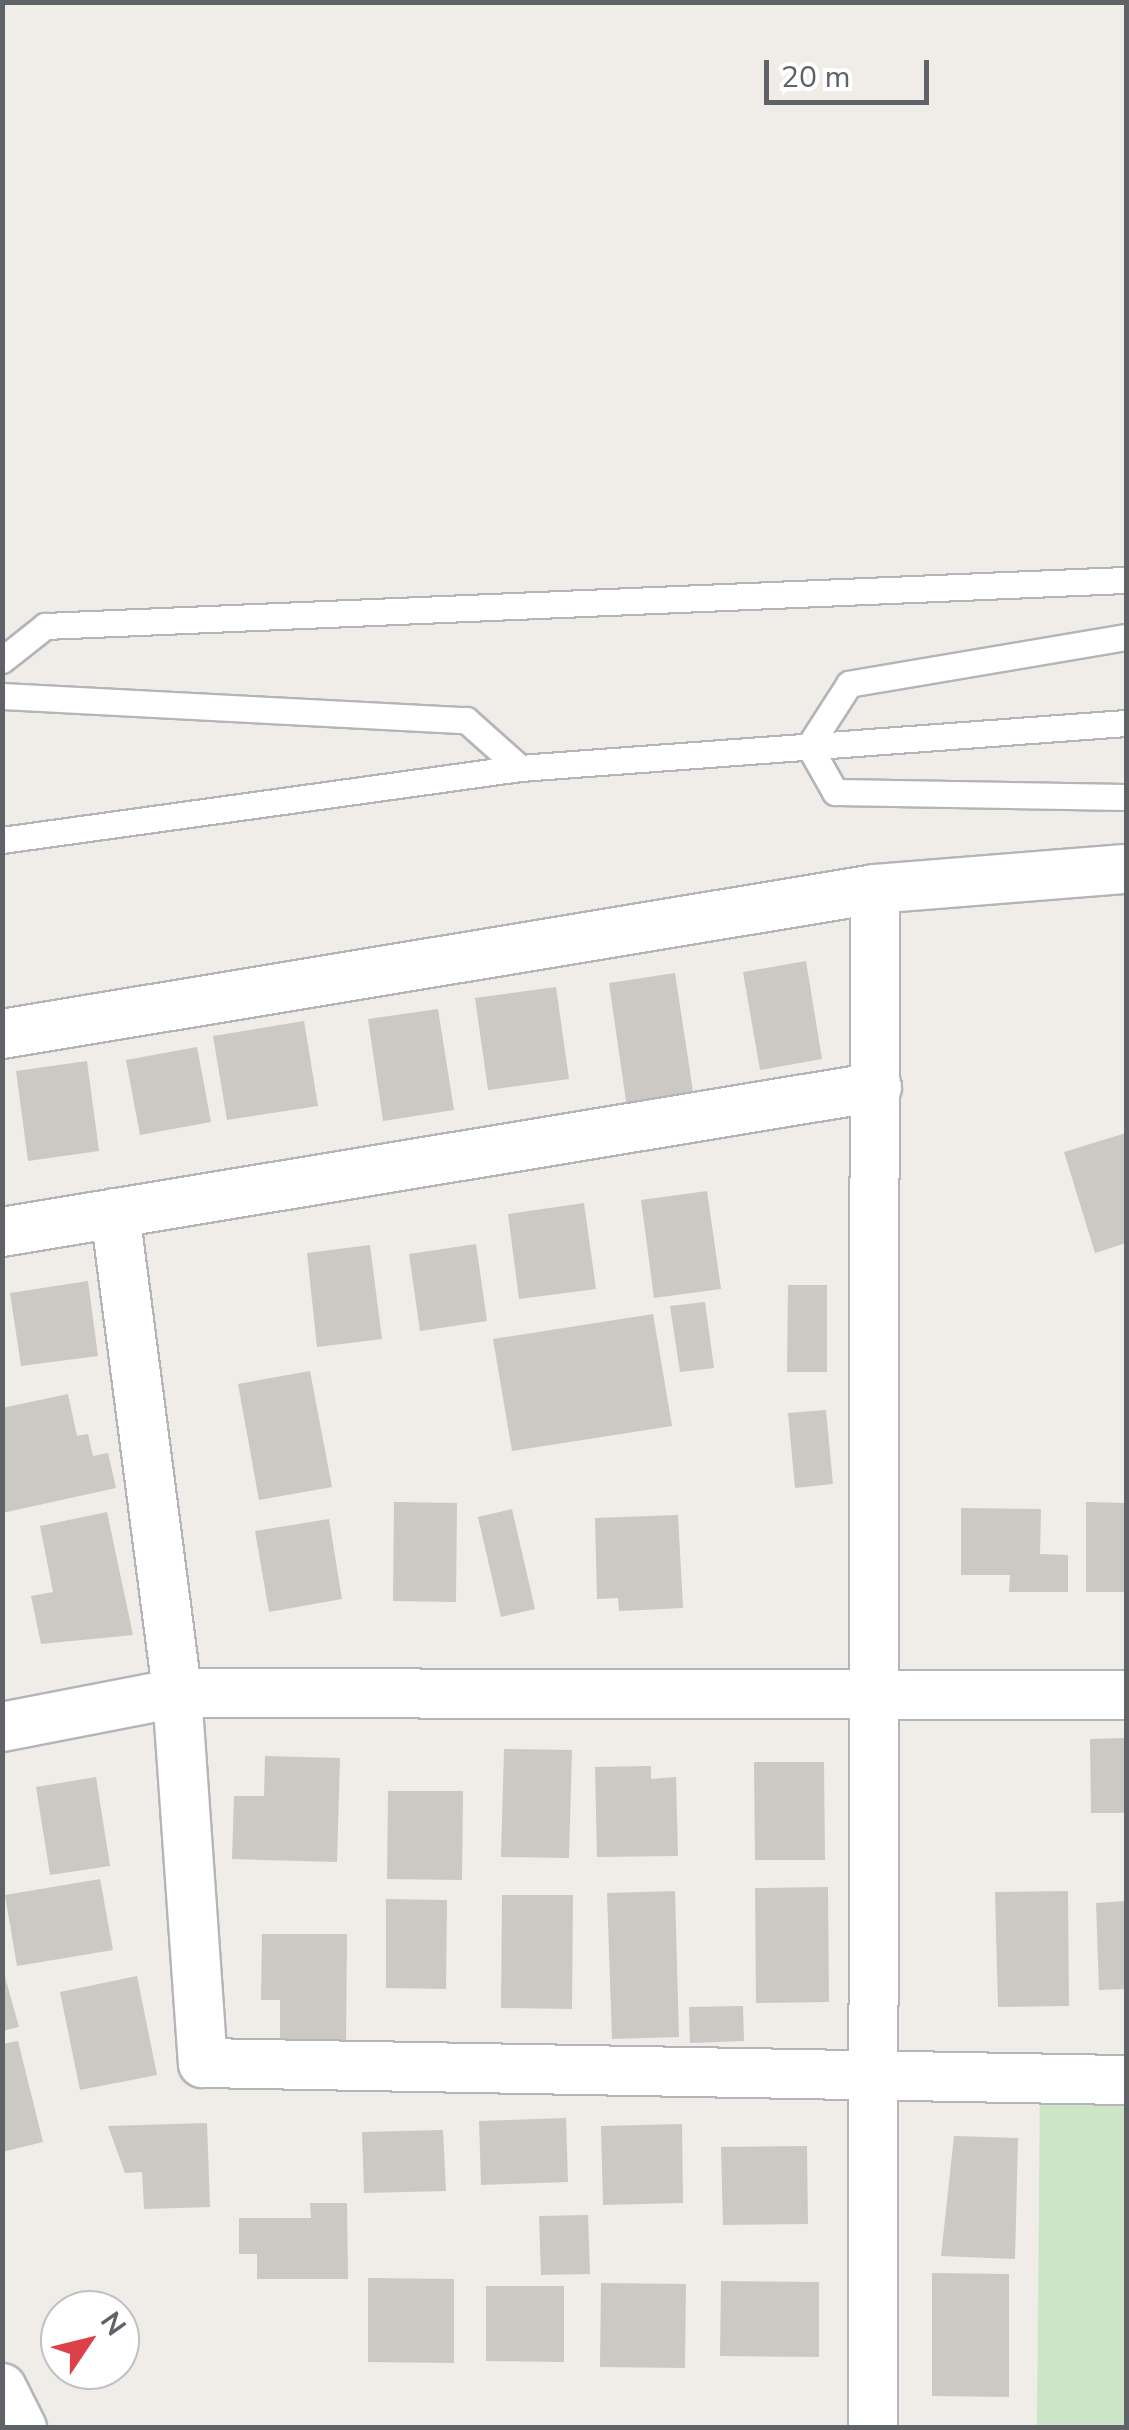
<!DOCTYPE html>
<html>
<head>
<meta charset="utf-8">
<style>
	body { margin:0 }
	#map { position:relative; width:1129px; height:2430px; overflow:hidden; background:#f0ede8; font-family:"Nunito Sans",sans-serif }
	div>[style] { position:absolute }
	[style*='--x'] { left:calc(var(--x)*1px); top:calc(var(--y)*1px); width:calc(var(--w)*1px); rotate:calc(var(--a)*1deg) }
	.green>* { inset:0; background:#cbe5c6 }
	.building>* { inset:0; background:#ccc8c4 }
	.roads { filter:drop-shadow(2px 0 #b3b5b9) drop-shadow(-2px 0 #b3b5b9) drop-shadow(0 2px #b3b5b9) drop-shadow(0 -2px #b3b5b9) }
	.lane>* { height:25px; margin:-12.5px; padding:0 12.5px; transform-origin:12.5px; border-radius:12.5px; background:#fff }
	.street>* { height:48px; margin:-24px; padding:0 24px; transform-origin:24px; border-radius:24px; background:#fff }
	span { translate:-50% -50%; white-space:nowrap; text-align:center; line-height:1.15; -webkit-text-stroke:10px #fff; paint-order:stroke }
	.frame { position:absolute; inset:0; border:5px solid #5f6367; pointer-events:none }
	.north { position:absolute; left:40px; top:2290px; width:100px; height:100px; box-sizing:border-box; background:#fff; border:2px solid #bfc1c2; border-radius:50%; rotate:55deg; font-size:28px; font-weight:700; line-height:40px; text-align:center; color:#5f6367 }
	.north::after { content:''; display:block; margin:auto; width:35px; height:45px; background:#de404a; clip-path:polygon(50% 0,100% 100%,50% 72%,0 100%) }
	.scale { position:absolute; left:764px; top:60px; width:165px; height:45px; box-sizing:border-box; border:5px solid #5f6367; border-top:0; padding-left:12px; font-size:30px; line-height:35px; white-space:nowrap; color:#5f6367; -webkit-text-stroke:8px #fff; paint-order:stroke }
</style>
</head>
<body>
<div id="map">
	<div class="green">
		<i style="clip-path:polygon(1040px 2080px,1126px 2080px,1126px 2427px,1037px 2428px)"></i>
	</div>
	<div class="building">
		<i style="clip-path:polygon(806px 961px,822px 1059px,760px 1070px,743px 972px)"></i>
		<i style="clip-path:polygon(675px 973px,694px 1098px,627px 1108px,609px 983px)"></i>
		<i style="clip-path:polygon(556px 987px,569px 1079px,488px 1090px,475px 998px)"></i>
		<i style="clip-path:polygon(438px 1009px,454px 1110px,383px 1121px,368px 1019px)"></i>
		<i style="clip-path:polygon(304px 1021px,318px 1106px,227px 1120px,213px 1036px)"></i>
		<i style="clip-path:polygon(197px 1047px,211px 1122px,140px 1135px,126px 1060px)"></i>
		<i style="clip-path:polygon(87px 1061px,99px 1151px,28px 1161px,16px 1071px)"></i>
		<i style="clip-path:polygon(1126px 1133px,1126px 1243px,1095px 1253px,1064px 1152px)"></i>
		<i style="clip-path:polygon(707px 1191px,721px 1289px,654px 1298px,641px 1200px)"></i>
		<i style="clip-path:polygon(584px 1203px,596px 1289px,519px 1299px,508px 1214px)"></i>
		<i style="clip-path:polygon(476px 1244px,487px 1321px,420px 1331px,409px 1254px)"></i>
		<i style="clip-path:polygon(370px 1245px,382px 1339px,317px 1347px,307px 1253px)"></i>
		<i style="clip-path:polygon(88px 1281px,98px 1356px,21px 1366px,10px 1293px)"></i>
		<i style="clip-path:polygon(788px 1285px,827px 1285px,827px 1372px,787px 1372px)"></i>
		<i style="clip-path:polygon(705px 1302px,714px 1368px,680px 1372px,670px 1306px)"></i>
		<i style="clip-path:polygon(653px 1314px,672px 1426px,512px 1451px,493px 1339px)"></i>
		<i style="clip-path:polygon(310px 1371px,332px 1487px,259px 1500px,238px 1384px)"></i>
		<i style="clip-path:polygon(68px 1394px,77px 1436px,88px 1434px,93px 1456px,108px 1453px,116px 1488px,2px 1513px,2px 1408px)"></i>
		<i style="clip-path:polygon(826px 1410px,833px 1484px,795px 1488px,788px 1413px)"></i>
		<i style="clip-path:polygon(394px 1502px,457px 1503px,456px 1602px,393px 1601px)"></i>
		<i style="clip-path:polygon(1086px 1502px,1126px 1503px,1126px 1592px,1086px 1592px)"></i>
		<i style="clip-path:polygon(961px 1508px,1041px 1509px,1040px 1554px,1068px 1555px,1068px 1592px,1009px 1592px,1010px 1575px,961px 1575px)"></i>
		<i style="clip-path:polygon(512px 1509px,535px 1609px,501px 1617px,478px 1517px)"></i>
		<i style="clip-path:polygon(107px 1512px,133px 1635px,41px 1644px,31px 1596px,53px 1592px,40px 1526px)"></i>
		<i style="clip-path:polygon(678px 1515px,683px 1608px,619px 1611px,618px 1598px,597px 1599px,595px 1518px)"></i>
		<i style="clip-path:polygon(329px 1519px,342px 1599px,269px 1612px,255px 1531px)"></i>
		<i style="clip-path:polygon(1126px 1738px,1126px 1813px,1091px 1813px,1090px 1739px)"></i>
		<i style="clip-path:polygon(504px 1749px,572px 1750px,569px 1858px,501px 1857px)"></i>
		<i style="clip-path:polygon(265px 1756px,340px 1758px,337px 1862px,232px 1859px,234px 1796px,264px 1796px)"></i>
		<i style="clip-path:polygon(754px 1762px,824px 1762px,825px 1860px,755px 1860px)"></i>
		<i style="clip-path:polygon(651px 1766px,651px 1779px,676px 1777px,678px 1856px,597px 1857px,595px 1767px)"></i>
		<i style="clip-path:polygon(96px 1777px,110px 1866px,50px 1875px,36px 1787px)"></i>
		<i style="clip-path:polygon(388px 1791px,463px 1791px,462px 1880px,387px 1879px)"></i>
		<i style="clip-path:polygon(100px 1879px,113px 1950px,17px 1966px,5px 1895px)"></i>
		<i style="clip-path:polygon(828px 1887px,829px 2002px,756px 2003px,755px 1888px)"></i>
		<i style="clip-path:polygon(675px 1891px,679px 2037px,612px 2039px,607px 1893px)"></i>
		<i style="clip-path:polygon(1068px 1891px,1069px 2006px,998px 2007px,995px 1892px)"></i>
		<i style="clip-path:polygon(502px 1895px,573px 1895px,572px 2009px,501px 2008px)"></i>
		<i style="clip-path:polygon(386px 1899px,447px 1900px,446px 1989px,386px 1988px)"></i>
		<i style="clip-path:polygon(1126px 1901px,1126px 1989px,1099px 1990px,1096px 1903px)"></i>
		<i style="clip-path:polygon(262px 1934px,347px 1934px,346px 2045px,280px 2045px,280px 2000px,261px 2000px)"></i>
		<i style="clip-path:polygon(2px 1966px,19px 2027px,2px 2031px)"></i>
		<i style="clip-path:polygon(137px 1976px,157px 2075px,80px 2090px,60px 1992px)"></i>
		<i style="clip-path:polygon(743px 2006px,744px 2041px,690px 2043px,689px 2007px)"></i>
		<i style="clip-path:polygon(18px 2041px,43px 2142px,2px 2152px,2px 2044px)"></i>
		<i style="clip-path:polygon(566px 2118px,568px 2182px,481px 2185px,479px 2121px)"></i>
		<i style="clip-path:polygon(207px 2123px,210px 2207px,144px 2209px,142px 2172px,125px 2173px,108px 2126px)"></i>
		<i style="clip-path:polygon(682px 2124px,683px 2203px,603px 2205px,601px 2126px)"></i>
		<i style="clip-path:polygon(443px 2130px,446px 2191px,364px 2193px,362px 2132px)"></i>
		<i style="clip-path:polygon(954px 2136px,1018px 2138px,1015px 2259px,941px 2256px)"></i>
		<i style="clip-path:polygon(807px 2146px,808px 2224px,723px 2225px,721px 2147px)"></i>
		<i style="clip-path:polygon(310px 2203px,347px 2203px,348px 2279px,257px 2279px,257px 2254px,239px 2254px,239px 2218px,311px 2218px)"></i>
		<i style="clip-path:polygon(588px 2215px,590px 2274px,541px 2275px,539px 2216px)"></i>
		<i style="clip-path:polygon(932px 2273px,1009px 2274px,1009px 2397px,932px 2396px)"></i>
		<i style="clip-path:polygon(368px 2278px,454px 2279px,454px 2363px,368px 2362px)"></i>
		<i style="clip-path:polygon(721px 2281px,819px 2282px,819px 2357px,720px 2356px)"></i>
		<i style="clip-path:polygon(601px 2283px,686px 2284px,685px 2368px,600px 2367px)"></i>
		<i style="clip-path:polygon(486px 2286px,564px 2286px,564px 2362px,486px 2361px)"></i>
	</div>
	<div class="roads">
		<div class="lane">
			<i style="--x:1126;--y:637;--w:281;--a:170.4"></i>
			<i style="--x:849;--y:684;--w:74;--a:122.8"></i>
			<i style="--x:809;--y:746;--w:53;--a:60.5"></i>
			<i style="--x:835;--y:792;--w:291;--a:1"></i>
			<i style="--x:2;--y:660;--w:55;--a:-38.3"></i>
			<i style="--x:45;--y:626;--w:1082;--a:-2.44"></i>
			<i style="--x:2;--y:696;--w:465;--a:3"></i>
			<i style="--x:466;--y:720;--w:72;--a:41.6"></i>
			<i style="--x:2;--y:840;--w:523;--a:-7.91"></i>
			<i style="--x:520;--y:768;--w:608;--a:-4.25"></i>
		</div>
		<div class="street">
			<i style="--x:2;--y:1034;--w:885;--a:-9.43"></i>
			<i style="--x:875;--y:889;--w:252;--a:-4.6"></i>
			<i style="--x:115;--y:1213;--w:484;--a:82.6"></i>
			<i style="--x:177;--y:1693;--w:371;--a:86"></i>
			<i style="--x:203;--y:2063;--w:923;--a:1.06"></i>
			<i style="--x:2;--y:1232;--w:887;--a:-9.41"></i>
			<i style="--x:2;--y:1727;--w:178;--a:-11"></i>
			<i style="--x:177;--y:1693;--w:949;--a:0.12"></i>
			<i style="--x:2;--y:2388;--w:45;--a:63.4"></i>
			<i style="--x:873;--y:2428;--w:1539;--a:-89.93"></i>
		</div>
	</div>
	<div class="frame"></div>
	<div class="north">N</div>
	<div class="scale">20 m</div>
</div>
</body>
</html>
